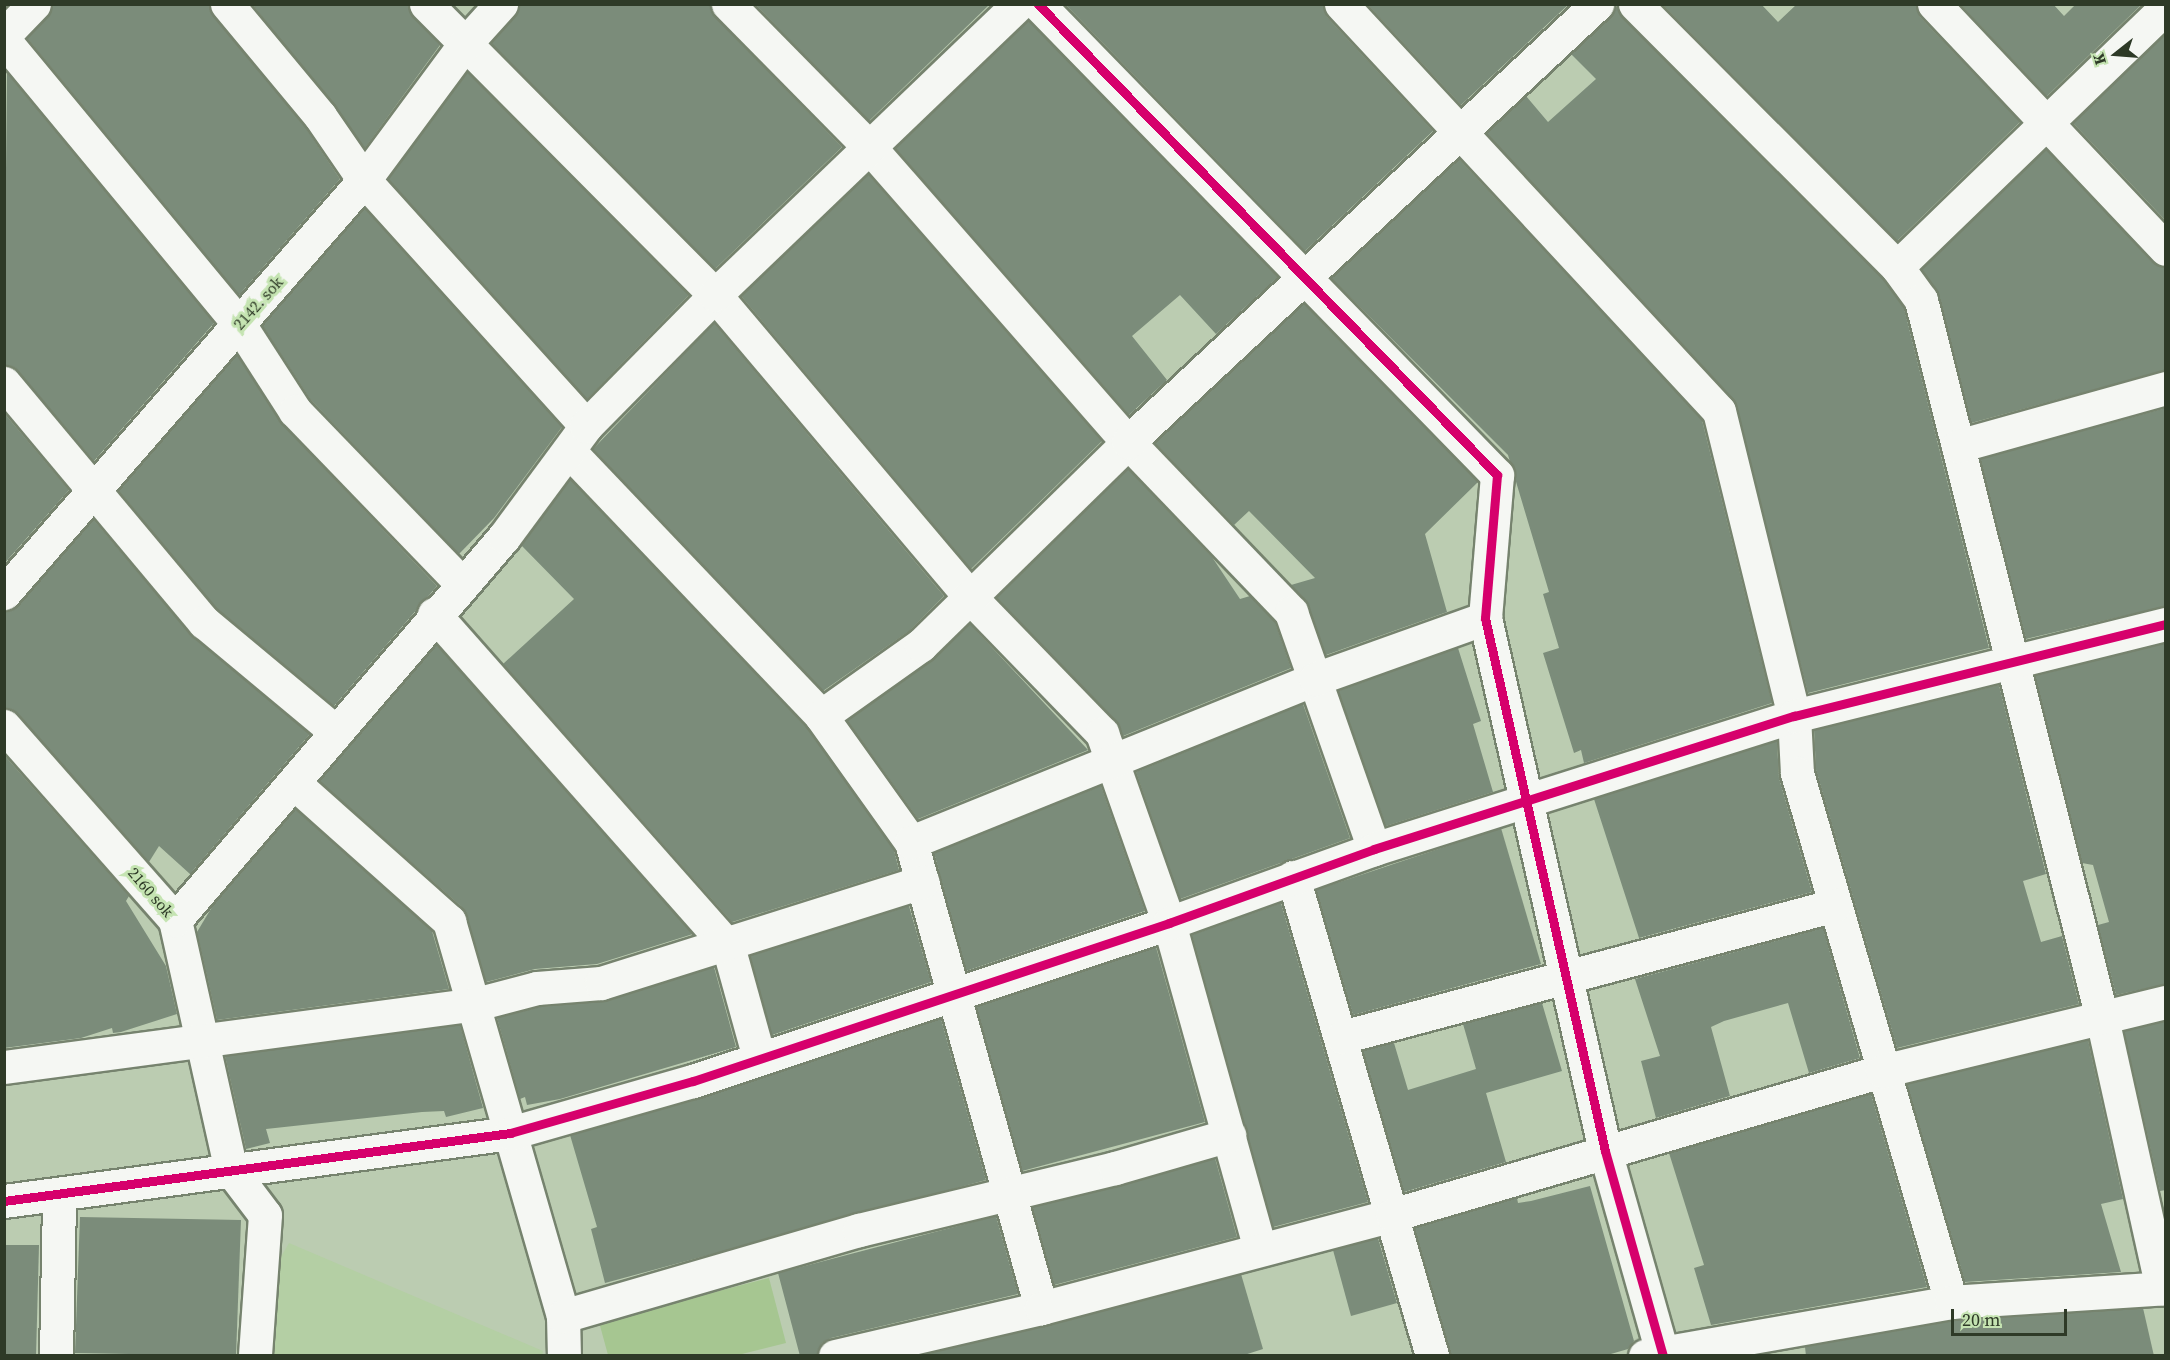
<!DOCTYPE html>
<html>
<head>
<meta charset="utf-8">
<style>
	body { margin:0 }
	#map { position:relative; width:2170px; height:1360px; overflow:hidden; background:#bbccb1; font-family:"Source Serif 4",serif }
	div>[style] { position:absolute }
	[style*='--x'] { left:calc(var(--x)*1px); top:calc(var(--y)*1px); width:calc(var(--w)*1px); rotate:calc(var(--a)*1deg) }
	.built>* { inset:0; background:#b4cfa4 }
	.green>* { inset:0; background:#a6c691 }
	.building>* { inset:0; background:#7b8c7a }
	.roads { filter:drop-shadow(2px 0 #76836e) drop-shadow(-2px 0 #76836e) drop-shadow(0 2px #76836e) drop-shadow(0 -2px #76836e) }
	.minor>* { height:33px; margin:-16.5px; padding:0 16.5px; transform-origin:16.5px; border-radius:16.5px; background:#f5f7f3 }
	.major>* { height:33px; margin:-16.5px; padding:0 16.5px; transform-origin:16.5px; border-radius:16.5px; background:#f5f7f3 }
	.cycleway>* { height:9px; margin:-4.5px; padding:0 4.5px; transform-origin:4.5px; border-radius:4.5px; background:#d6006c }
	span { translate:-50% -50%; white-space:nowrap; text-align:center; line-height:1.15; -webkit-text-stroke:6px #c5e4b2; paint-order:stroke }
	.street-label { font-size:16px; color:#2e3a27 }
	.frame { position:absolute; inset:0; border:6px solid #2e3a27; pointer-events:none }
	.north { position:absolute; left:2086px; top:24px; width:60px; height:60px; -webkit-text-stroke:4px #c5e4b2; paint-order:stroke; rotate:253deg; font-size:16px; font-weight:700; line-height:24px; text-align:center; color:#2e3a27 }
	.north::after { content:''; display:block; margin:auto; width:21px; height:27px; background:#2e3a27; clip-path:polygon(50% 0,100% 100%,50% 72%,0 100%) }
	.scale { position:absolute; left:1951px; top:1309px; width:116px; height:27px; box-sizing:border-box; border:3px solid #2e3a27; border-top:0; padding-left:8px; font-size:18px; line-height:21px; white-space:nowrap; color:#2e3a27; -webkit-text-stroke:4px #c5e4b2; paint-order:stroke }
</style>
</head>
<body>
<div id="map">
	<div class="built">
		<i style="clip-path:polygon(289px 1243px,543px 1351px,542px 1356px,260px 1356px,268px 1279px)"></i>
	</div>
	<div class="green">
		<i style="clip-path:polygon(769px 1278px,786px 1343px,738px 1355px,608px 1355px,599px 1322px)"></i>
	</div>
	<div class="building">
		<i style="clip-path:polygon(52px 4px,209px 4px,213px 16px,305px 127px,340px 179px,239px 295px,27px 38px,47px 17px)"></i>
		<i style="clip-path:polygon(252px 4px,408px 4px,413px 17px,440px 45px,365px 148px)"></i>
		<i style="clip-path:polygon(519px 4px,710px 4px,715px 17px,842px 147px,715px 269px,491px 43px,515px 17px)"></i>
		<i style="clip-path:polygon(755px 4px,990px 4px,869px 121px)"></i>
		<i style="clip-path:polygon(1065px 4px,1323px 4px,1327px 17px,1433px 131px,1305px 251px)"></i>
		<i style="clip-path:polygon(1367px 4px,1569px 4px,1461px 105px)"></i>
		<i style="clip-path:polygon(1615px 4px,1622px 17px,1883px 279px,1904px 308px,1989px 648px,1808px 693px,1733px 399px,1486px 133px,1526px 96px,1548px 122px,1596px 79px,1571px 54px,1610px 18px)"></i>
		<i style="clip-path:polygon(1662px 4px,1761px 4px,1778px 22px,1797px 4px,1916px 4px,1920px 17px,2020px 122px,1897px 241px)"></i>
		<i style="clip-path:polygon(1960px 4px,2053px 4px,2064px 16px,2076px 4px,2142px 4px,2047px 96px)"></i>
		<i style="clip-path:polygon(1028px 20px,1278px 277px,1216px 334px,1180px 295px,1132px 336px,1167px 380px,1129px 415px,895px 148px)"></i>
		<i style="clip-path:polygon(2166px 34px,2166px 221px,2073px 123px)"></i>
		<i style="clip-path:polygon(467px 72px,689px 295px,587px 399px,388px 179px)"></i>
		<i style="clip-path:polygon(7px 73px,214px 323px,94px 461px,18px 371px,4px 365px)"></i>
		<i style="clip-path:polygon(2046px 149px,2152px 262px,2166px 267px,2166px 370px,1971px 423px,1939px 295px,1922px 269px)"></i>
		<i style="clip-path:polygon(1459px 159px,1702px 420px,1772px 703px,1584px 763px,1581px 750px,1574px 753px,1543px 653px,1559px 648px,1543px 594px,1549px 592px,1508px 455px,1331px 278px)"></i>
		<i style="clip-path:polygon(868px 174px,1102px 441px,971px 569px,741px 296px)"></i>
		<i style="clip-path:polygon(364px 208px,562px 427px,494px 518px,459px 554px,310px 399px,262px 325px)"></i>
		<i style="clip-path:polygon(1304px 304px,1478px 482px,1425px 534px,1447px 612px,1326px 655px,1308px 605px,1291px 585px,1315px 578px,1249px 511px,1234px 525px,1155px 443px)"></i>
		<i style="clip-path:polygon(714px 323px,944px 596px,909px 631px,823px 691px,593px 449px)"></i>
		<i style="clip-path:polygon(237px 355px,282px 424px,437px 586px,334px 706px,217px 609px,118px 490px)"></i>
		<i style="clip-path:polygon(2166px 408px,2166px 606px,2026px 639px,1980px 459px)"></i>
		<i style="clip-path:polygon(4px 413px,69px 490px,4px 564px)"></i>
		<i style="clip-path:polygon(1128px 469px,1212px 557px,1240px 599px,1250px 596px,1275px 622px,1291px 668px,1123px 736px,1115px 720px,996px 597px)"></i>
		<i style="clip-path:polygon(570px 479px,807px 728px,894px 850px,899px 870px,732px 922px,503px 664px,574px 599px,521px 545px)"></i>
		<i style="clip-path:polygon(93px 519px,190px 634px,310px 734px,190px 874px,159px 846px,149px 862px,18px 714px,4px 708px,4px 611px,18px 605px)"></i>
		<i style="clip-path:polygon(970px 624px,1088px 750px,918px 819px,847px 720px,932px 660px)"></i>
		<i style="clip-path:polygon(2166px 643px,2166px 984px,2116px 995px,2098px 925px,2109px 922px,2093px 865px,2082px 863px,2035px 676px)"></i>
		<i style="clip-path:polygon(436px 645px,442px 651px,693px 934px,597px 964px,535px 969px,486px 982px,462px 907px,319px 781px)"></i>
		<i style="clip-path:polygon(1458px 648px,1481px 721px,1473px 724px,1493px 792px,1386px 826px,1338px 691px)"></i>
		<i style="clip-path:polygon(1999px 685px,2046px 874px,2023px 881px,2041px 942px,2062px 936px,2079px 1004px,1897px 1048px,1816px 770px,1814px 730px)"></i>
		<i style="clip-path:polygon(1303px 704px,1350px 838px,1180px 899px,1136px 772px)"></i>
		<i style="clip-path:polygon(1777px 741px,1779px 778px,1812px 892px,1639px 938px,1594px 799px)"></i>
		<i style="clip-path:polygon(4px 755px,129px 896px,126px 901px,166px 966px,177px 1014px,121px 1032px,113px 1033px,112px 1028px,81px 1038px,4px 1048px)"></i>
		<i style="clip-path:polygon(1101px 786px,1145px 911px,966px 971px,934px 853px)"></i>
		<i style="clip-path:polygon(295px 809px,432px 931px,449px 989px,217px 1020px,197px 932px,215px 902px)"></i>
		<i style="clip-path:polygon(1501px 828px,1541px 964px,1353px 1015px,1316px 890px)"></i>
		<i style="clip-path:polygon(1281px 903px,1368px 1202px,1273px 1227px,1192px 935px)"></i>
		<i style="clip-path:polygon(909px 906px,931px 982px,772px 1035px,750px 956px)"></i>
		<i style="clip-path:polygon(1823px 928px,1860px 1058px,1809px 1073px,1788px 1003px,1724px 1021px,1711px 1027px,1730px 1096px,1656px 1118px,1641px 1061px,1660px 1056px,1635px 979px)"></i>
		<i style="clip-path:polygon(1156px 947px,1205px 1122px,1022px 1171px,976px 1007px)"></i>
		<i style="clip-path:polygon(714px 967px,736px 1047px,560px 1099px,527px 1105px,525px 1097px,520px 1099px,497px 1018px,540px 1007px,606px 1001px)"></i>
		<i style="clip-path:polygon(1542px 1003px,1562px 1071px,1486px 1093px,1506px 1162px,1404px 1192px,1363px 1051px,1394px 1043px,1408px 1090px,1476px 1069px,1463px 1024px)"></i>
		<i style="clip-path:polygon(941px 1019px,986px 1180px,605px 1283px,591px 1229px,597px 1227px,570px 1135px,699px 1099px)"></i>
		<i style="clip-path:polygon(2166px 1021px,2166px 1190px,2160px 1191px,2124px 1031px)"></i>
		<i style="clip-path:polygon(460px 1025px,483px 1108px,446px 1117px,444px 1111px,422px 1112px,266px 1129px,270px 1143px,246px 1149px,225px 1056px)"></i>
		<i style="clip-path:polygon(2088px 1040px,2123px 1199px,2101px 1204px,2121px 1272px,1965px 1282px,1907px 1084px)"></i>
		<i style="clip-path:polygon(1871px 1094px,1927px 1287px,1711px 1325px,1694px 1268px,1704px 1265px,1669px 1153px)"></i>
		<i style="clip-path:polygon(1215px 1158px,1237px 1237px,1054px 1285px,1032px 1207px)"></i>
		<i style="clip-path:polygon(1590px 1186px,1634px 1341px,1628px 1349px,1604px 1356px,1450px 1356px,1414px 1228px,1517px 1198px,1518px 1203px,1531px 1201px)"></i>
		<i style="clip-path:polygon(996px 1216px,1018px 1294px,831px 1338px,822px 1343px,817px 1356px,800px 1356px,778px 1273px)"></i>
		<i style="clip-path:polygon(80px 1217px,241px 1220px,236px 1356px,75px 1353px)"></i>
		<i style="clip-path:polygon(1378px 1238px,1397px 1303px,1351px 1316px,1333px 1250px)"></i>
		<i style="clip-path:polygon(4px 1245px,39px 1245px,36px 1356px,4px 1356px)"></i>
		<i style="clip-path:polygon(1241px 1274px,1263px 1349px,1241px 1356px,920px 1356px)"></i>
		<i style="clip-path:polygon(2143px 1308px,2154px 1356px,1806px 1356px,1805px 1347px,1953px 1321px)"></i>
	</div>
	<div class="roads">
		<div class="minor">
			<i style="--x:227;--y:4;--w:146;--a:50.3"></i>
			<i style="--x:320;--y:116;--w:78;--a:55.5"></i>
			<i style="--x:364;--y:180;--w:331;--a:47.9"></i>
			<i style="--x:426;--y:4;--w:410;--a:45.2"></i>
			<i style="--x:715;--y:295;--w:395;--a:49.8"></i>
			<i style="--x:970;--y:597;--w:190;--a:45.9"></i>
			<i style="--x:1102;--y:733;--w:201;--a:70.6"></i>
			<i style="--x:1169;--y:923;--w:338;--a:74.4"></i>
			<i style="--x:728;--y:4;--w:205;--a:45.4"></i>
			<i style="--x:872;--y:150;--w:388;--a:48.8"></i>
			<i style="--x:1128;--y:442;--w:236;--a:46.2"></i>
			<i style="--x:1291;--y:612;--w:251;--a:70.7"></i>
			<i style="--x:1038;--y:4;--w:658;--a:45.74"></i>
			<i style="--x:1497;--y:475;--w:144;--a:94.8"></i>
			<i style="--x:1485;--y:618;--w:546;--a:77.31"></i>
			<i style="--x:1605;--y:1151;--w:213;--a:74.2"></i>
			<i style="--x:1341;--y:4;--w:555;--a:47.12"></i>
			<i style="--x:1719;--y:411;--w:314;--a:76.2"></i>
			<i style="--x:1794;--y:716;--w:57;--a:87"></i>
			<i style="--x:1797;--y:773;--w:551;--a:73.77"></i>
			<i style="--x:1635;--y:4;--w:371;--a:45.1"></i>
			<i style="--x:1897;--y:267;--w:41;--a:54"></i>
			<i style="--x:1921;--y:300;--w:740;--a:75.85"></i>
			<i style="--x:2102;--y:1018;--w:277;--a:77.5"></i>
			<i style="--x:1934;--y:4;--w:337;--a:46.6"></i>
			<i style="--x:4;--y:40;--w:369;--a:50.4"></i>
			<i style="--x:239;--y:324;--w:103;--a:57.2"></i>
			<i style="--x:295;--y:411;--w:239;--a:46"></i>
			<i style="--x:1897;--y:267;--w:374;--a:-44"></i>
			<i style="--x:4;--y:383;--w:312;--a:50.1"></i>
			<i style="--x:204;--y:622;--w:172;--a:39.8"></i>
			<i style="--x:1958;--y:446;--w:216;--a:-15.6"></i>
			<i style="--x:569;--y:451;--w:366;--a:46.4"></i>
			<i style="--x:821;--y:716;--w:155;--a:54.5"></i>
			<i style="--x:911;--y:842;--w:484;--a:74.4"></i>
			<i style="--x:4;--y:593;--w:548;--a:-48.92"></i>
			<i style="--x:364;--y:180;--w:167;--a:-53.5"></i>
			<i style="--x:463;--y:46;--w:57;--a:-47.9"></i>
			<i style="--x:434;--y:614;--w:443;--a:48.5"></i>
			<i style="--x:728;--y:946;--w:116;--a:74.5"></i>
			<i style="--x:821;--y:716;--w:123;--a:-35.4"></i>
			<i style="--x:921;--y:645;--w:290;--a:-44.4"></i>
			<i style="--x:1128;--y:442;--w:642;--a:-43.04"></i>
			<i style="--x:4;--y:726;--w:259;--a:48.6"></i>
			<i style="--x:175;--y:920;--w:256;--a:77.4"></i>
			<i style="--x:231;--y:1170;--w:56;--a:52.9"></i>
			<i style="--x:265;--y:1215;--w:141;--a:94.1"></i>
			<i style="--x:294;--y:783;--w:208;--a:41.7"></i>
			<i style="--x:449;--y:921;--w:411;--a:73.9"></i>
			<i style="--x:563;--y:1316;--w:40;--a:88.6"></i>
			<i style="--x:911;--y:842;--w:436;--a:-22"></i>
			<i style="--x:1315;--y:679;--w:181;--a:-19.7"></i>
			<i style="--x:1293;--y:877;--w:499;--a:73.8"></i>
			<i style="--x:175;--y:920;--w:505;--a:-49.34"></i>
			<i style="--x:504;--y:537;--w:138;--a:-53.5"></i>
			<i style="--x:586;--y:426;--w:184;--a:-45.4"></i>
			<i style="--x:715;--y:295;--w:420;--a:-43.8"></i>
			<i style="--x:1342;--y:1037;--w:510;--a:-14.99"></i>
			<i style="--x:4;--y:1067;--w:476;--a:-7.6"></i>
			<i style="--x:476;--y:1004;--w:63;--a:-14.7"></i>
			<i style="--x:537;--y:988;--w:64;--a:-4.5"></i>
			<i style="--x:601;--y:983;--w:337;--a:-17.5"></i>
			<i style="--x:4;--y:1201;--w:511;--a:-7.65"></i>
			<i style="--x:510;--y:1133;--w:190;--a:-15.9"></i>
			<i style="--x:693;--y:1081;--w:502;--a:-18.36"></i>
			<i style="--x:1169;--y:923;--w:218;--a:-19.8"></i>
			<i style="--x:1374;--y:849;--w:441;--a:-17.6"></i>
			<i style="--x:1794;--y:716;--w:383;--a:-13.9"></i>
			<i style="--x:563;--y:1316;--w:308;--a:-16.2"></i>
			<i style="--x:859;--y:1230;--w:263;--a:-13.6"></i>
			<i style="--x:1115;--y:1168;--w:119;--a:-16.1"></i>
			<i style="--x:56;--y:1356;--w:162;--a:-88.9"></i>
			<i style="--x:835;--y:1356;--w:212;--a:-13.1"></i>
			<i style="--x:1041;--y:1308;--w:363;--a:-14.8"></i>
			<i style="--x:1392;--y:1215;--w:511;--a:-16.38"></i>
			<i style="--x:1882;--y:1071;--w:292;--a:-13.7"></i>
			<i style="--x:1645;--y:1356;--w:311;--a:-10"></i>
			<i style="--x:1951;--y:1302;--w:215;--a:-3.7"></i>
		</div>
		<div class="major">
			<i style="--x:4;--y:35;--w:43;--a:-45.9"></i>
		</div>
	</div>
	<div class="cycleway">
		<i style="--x:1038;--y:4;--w:658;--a:45.74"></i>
		<i style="--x:1497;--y:475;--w:144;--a:94.8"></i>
		<i style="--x:1485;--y:618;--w:546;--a:77.31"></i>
		<i style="--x:1605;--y:1151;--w:213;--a:74.2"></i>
		<i style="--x:4;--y:1201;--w:511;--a:-7.65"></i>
		<i style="--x:510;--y:1133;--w:190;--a:-15.9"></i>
		<i style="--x:693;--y:1081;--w:502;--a:-18.36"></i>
		<i style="--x:1169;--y:923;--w:218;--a:-19.8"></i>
		<i style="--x:1374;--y:849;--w:441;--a:-17.6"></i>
		<i style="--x:1794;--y:716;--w:383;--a:-13.9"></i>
	</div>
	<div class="street-label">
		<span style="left:258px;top:303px;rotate:-48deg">2142. sok</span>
		<span style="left:151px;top:892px;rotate:49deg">2160 sok</span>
	</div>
	<div class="frame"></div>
	<div class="north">K</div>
	<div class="scale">20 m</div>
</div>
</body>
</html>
